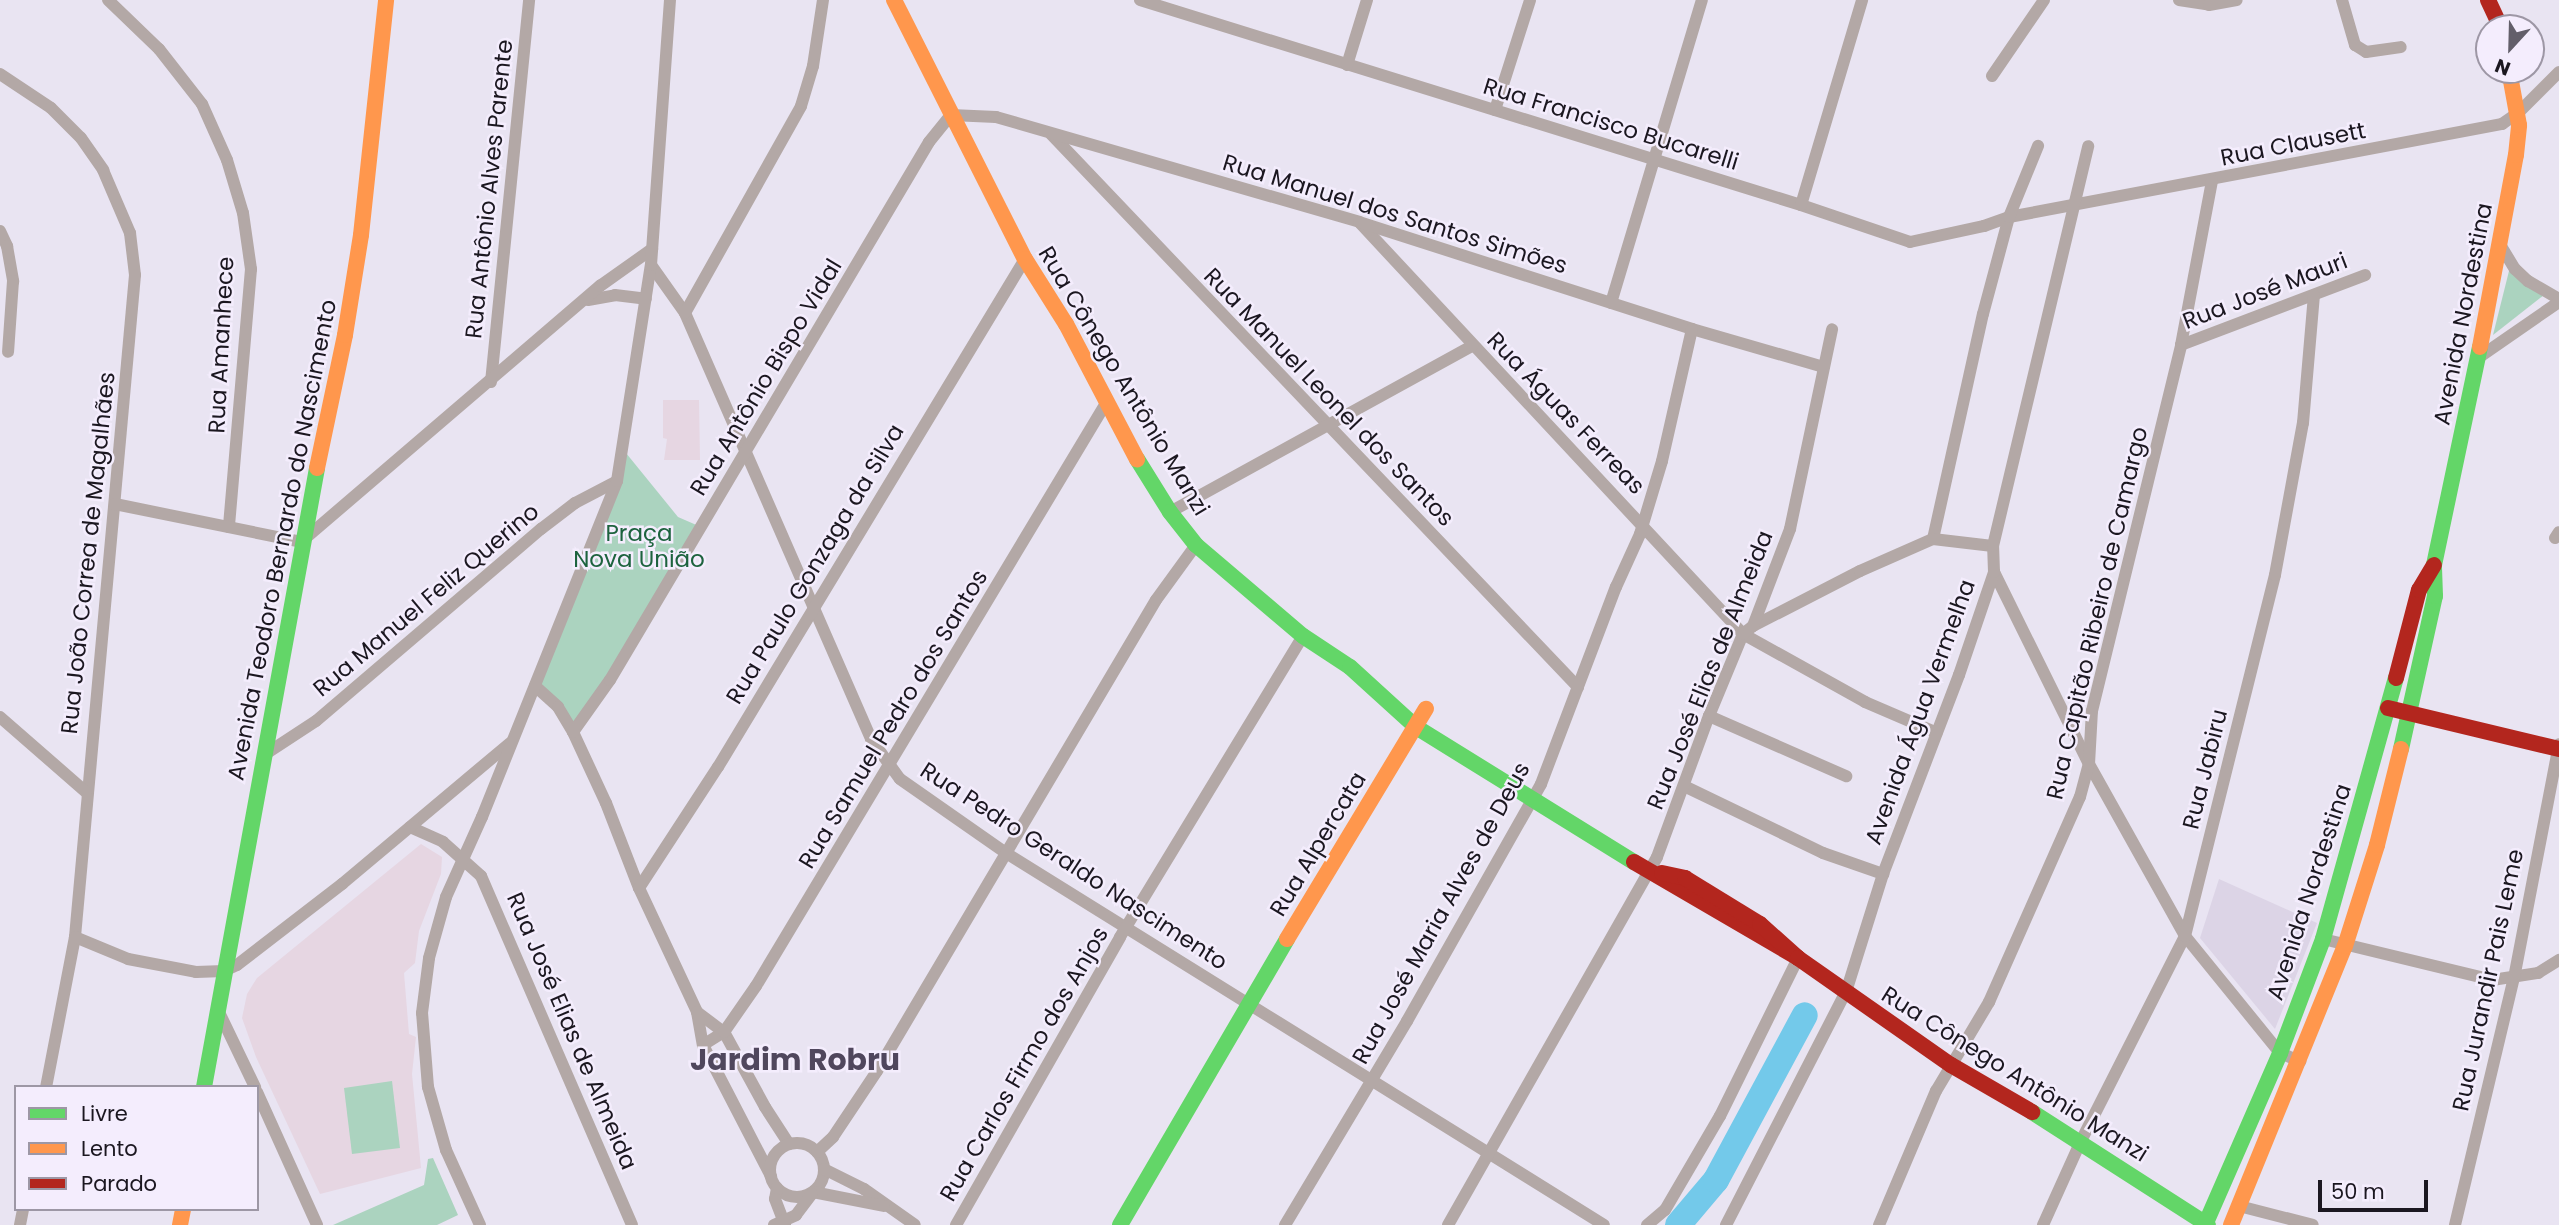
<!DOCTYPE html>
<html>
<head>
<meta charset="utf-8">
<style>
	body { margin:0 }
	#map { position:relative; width:2559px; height:1225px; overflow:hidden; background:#e9e4f2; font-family:Poppins,sans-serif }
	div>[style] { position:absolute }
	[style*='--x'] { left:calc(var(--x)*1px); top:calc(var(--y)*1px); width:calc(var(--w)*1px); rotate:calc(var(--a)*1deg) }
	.education>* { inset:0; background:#e6d6e2 }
	.medical>* { inset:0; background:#dcd4e6 }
	.green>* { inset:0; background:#abd3bf }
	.river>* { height:26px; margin:-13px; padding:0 13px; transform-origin:13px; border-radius:13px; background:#73c9ea }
	.street>* { height:12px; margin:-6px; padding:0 6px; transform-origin:6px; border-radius:6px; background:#b3a8a6 }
	.street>.ring { margin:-6px; padding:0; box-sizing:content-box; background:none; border:12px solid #b3a8a6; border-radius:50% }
	.fast>* { height:16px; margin:-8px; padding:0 8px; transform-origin:8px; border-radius:8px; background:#63d668 }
	.slow>* { height:16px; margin:-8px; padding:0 8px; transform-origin:8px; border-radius:8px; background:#ff974d }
	.jam>* { height:16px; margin:-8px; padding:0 8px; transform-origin:8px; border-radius:8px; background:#b3261e }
	span { translate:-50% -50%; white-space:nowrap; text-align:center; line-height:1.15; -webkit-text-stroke:5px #f4edfd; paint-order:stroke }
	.street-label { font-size:23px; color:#1b1720 }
	.park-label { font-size:23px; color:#1d633e }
	.district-label { font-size:30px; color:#50475d; font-weight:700 }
	.legend { position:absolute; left:14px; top:1085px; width:245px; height:126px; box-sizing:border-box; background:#f4edfd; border:2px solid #9d97a5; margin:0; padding:9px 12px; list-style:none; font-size:21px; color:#1b1720 }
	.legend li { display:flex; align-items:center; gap:14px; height:35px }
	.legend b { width:35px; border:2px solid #9d97a5 }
	.north { position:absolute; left:2475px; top:14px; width:70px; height:70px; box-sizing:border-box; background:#f4edfd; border:2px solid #9d97a5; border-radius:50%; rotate:202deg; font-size:19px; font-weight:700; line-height:28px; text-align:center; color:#1b1720 }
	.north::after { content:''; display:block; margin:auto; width:24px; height:32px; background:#635f6a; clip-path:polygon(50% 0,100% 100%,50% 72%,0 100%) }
	.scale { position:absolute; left:2318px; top:1180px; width:110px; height:32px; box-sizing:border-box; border:4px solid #1b1720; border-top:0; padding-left:9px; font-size:21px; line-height:24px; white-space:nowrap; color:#1b1720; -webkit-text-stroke:5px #f4edfd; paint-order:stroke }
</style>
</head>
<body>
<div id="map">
	<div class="education">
		<i style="clip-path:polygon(663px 400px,699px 400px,700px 460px,664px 460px,667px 439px,663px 438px)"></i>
		<i style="clip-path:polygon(421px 844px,442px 857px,441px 874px,419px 931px,415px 963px,404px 973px,409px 1034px,416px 1037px,412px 1074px,421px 1168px,320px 1194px,256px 1057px,242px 1018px,247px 994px,257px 978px)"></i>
	</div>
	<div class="medical">
		<i style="clip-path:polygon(2219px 879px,2317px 923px,2275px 1029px,2200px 938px)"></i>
	</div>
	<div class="green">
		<i style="clip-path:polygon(2510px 267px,2544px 295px,2493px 335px)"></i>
		<i style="clip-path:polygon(626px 453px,678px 517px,701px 527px,574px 731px,538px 684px)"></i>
		<i style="clip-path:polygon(392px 1081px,400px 1148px,352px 1154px,344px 1088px)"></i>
		<i style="clip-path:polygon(433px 1158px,458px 1215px,437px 1225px,333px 1225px,424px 1185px,428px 1159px)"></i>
	</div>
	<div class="river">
		<i style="--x:1678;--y:1225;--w:59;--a:-49.8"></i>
		<i style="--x:1716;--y:1180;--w:187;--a:-61.7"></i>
	</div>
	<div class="street">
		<i style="--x:108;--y:0;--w:71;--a:43.9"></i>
		<i style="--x:159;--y:49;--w:70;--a:52"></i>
		<i style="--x:202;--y:104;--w:61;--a:65.9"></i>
		<i style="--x:227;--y:160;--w:55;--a:73.2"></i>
		<i style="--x:243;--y:213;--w:57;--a:81.9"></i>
		<i style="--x:251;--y:269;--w:259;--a:94.9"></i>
		<i style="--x:1140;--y:0;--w:692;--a:17.23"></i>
		<i style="--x:1801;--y:205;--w:115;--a:18.7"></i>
		<i style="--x:1910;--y:242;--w:76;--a:-12.2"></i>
		<i style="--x:1984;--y:226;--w:27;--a:-20"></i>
		<i style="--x:2009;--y:217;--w:502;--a:-10.68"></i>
		<i style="--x:2502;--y:124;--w:19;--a:-35"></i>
		<i style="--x:2518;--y:113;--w:58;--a:-45"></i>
		<i style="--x:2179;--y:0;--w:30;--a:9"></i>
		<i style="--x:2209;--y:5;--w:28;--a:-10"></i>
		<i style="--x:2342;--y:0;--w:47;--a:73.9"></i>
		<i style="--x:2355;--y:45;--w:13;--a:32"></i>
		<i style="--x:2366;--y:52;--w:35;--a:-8"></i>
		<i style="--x:1347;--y:65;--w:68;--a:-72.9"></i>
		<i style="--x:0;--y:74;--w:61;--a:33.7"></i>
		<i style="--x:51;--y:108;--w:42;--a:45"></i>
		<i style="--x:81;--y:138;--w:39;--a:55"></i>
		<i style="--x:103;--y:170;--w:69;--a:66.8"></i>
		<i style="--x:130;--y:233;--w:42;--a:83.2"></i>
		<i style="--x:135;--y:275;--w:665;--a:95.18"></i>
		<i style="--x:75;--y:937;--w:153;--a:100.9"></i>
		<i style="--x:1992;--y:76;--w:92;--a:-55.6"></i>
		<i style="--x:1495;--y:110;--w:115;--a:-72.3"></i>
		<i style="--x:1051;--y:134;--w:764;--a:46.38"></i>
		<i style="--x:1801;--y:205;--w:214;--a:-73.4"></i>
		<i style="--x:1360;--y:223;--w:562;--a:47.02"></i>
		<i style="--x:1743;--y:634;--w:140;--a:29.1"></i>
		<i style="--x:1865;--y:702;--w:78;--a:23.3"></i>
		<i style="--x:0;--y:231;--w:17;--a:65"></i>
		<i style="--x:7;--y:246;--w:36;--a:80"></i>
		<i style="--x:13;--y:281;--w:71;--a:94"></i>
		<i style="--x:2501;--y:246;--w:27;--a:59"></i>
		<i style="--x:2515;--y:269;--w:18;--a:43"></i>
		<i style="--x:2528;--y:281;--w:36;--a:30"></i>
		<i style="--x:651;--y:265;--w:59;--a:54.7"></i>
		<i style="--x:685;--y:313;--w:465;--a:66.4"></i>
		<i style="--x:871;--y:739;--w:49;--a:54.1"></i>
		<i style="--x:900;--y:779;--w:129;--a:34.9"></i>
		<i style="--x:1006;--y:853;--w:704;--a:31.88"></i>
		<i style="--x:588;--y:300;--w:27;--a:-10"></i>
		<i style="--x:615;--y:295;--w:31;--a:7"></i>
		<i style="--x:1611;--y:303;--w:316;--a:-73.3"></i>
		<i style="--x:685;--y:313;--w:237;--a:-60.7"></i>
		<i style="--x:801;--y:106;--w:42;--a:-73.3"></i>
		<i style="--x:813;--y:66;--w:67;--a:-81.4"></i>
		<i style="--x:2181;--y:345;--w:197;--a:-20.8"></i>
		<i style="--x:2478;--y:358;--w:98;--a:-34.7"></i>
		<i style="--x:491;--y:382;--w:384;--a:-84.3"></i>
		<i style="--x:115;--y:504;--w:190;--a:11.5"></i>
		<i style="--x:301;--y:542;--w:394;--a:-40.6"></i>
		<i style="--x:600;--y:286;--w:64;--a:-35.4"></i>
		<i style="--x:1170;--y:512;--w:345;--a:-28.8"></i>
		<i style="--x:2555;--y:538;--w:7;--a:-56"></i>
		<i style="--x:1933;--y:539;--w:230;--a:-77.5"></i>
		<i style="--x:1983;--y:314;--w:100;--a:-75"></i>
		<i style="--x:2009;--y:217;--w:77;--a:-67.8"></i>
		<i style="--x:1994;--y:572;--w:214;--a:63.7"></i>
		<i style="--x:2089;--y:764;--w:197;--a:60.8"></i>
		<i style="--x:2185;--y:936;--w:151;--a:50.9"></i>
		<i style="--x:2280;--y:1053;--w:22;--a:22"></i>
		<i style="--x:1753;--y:626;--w:120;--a:-27.2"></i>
		<i style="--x:1860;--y:571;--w:80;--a:-23.7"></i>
		<i style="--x:1933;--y:539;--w:60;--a:6.7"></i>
		<i style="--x:535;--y:686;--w:31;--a:42"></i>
		<i style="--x:558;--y:707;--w:29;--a:59"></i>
		<i style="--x:573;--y:732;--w:78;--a:65.1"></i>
		<i style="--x:606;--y:803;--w:91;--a:68.8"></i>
		<i style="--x:639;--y:888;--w:137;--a:64.9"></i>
		<i style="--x:697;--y:1012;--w:34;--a:80"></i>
		<i style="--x:703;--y:1045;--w:148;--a:62.6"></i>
		<i style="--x:1709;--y:716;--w:150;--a:23.7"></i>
		<i style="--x:0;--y:717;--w:114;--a:41.1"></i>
		<i style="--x:573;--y:732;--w:64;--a:-54.6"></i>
		<i style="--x:610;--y:680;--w:625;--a:-59.33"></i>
		<i style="--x:929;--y:142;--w:35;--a:-51"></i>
		<i style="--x:951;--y:115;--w:45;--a:2.5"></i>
		<i style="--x:996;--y:117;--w:378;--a:16.1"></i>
		<i style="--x:1359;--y:222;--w:350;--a:17.8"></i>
		<i style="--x:1692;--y:329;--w:137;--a:16.1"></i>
		<i style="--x:264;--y:755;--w:62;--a:-33.2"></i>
		<i style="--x:316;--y:721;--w:296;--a:-40.5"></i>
		<i style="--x:541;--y:529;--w:43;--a:-37.4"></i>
		<i style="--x:575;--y:503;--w:47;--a:-27.6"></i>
		<i style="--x:1684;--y:786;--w:154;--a:25.7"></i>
		<i style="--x:1823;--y:853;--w:64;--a:19.3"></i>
		<i style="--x:410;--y:827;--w:36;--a:24"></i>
		<i style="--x:443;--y:842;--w:51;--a:41.8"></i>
		<i style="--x:481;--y:876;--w:380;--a:66.6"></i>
		<i style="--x:639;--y:888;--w:145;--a:-56.9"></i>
		<i style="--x:718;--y:767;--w:594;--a:-58.85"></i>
		<i style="--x:75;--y:937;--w:57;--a:22.5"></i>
		<i style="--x:128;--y:959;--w:69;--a:10.8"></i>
		<i style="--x:196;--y:972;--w:28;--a:-2"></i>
		<i style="--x:224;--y:971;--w:14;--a:-25"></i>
		<i style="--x:237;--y:965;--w:133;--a:-37.6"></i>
		<i style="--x:342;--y:884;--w:219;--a:-40"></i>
		<i style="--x:2323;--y:939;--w:174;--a:13.6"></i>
		<i style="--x:2492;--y:980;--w:47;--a:-8.7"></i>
		<i style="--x:2538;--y:973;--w:25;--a:-32"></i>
		<i style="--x:217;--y:1008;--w:88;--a:64.3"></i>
		<i style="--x:697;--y:1012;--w:34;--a:37"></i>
		<i style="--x:724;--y:1032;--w:85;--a:61.3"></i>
		<i style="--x:765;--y:1107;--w:44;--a:57"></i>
		<i style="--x:703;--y:1045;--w:25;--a:-32"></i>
		<i style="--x:724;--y:1032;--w:56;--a:-55.2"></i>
		<i style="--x:756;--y:986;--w:680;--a:-59.02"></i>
		<i style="--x:257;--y:1092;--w:146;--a:65.7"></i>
		<i class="ring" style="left:770px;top:1143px;width:42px;height:42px"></i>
		<i style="--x:817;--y:1152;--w:22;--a:-43"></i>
		<i style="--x:833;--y:1137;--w:79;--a:-56.3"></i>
		<i style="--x:877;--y:1071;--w:547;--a:-59.36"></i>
		<i style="--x:1156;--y:600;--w:68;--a:-54"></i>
		<i style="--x:824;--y:1169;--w:45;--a:26.6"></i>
		<i style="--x:864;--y:1189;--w:62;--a:35.2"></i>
		<i style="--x:777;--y:1188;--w:11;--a:100"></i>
		<i style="--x:775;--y:1199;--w:28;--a:69"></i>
		<i style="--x:813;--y:1192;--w:72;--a:11.2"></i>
		<i style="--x:2239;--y:1206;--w:76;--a:14.4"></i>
		<i style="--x:20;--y:1225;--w:16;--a:-79"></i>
		<i style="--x:480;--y:1225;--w:82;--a:-114.4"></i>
		<i style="--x:446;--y:1150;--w:66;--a:-105.9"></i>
		<i style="--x:428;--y:1087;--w:74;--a:-94.6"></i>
		<i style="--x:422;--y:1013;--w:55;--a:-82.7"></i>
		<i style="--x:429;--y:958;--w:63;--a:-74.4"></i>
		<i style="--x:446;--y:897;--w:88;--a:-65.8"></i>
		<i style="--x:482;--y:817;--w:362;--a:-68.1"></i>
		<i style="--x:617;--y:481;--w:219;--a:-81.1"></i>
		<i style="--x:651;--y:265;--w:266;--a:-85.9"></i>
		<i style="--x:774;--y:1225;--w:24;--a:-24"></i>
		<i style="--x:796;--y:1215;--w:26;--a:-53"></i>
		<i style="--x:956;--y:1225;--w:331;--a:-60.3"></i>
		<i style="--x:1120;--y:937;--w:352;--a:-58.7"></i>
		<i style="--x:1285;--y:1225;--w:238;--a:-59.1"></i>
		<i style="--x:1407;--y:1021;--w:272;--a:-60.5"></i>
		<i style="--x:1541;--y:784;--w:211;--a:-69.2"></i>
		<i style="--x:1616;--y:587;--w:58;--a:-65.6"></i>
		<i style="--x:1640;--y:534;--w:76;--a:-73.2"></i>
		<i style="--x:1662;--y:461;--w:135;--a:-77.2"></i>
		<i style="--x:1448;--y:1225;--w:423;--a:-60.4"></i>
		<i style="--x:1657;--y:857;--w:150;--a:-69.8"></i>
		<i style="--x:1709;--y:716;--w:89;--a:-67.5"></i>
		<i style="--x:1743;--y:634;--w:13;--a:-39"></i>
		<i style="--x:1753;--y:626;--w:104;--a:-69.1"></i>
		<i style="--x:1790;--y:529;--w:204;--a:-78.1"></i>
		<i style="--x:1647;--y:1225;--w:23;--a:-40"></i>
		<i style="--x:1665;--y:1210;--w:109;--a:-59.7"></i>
		<i style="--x:1720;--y:1116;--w:176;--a:-63.7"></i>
		<i style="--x:1726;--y:1225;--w:262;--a:-62.8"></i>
		<i style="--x:1846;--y:992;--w:124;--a:-72.6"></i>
		<i style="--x:1883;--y:874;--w:213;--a:-69.1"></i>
		<i style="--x:1959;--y:675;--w:109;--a:-71.2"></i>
		<i style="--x:1994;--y:572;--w:26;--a:-92"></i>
		<i style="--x:1993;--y:546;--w:411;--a:-76.6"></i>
		<i style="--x:1879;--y:1225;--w:146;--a:-67"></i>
		<i style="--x:1936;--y:1091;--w:104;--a:-59.2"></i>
		<i style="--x:1989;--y:1002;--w:224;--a:-66.1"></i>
		<i style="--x:2080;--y:797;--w:34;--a:-75"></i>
		<i style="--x:2089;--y:764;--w:53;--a:-86.8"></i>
		<i style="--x:2092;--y:711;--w:377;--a:-76.3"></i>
		<i style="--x:2181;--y:345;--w:167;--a:-79.3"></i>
		<i style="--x:2043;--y:1225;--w:92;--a:-65.7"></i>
		<i style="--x:2081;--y:1141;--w:230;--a:-63.1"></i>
		<i style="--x:2185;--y:936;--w:372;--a:-76"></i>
		<i style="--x:2275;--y:575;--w:155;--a:-79.6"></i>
		<i style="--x:2303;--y:423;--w:128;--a:-85.1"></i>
		<i style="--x:2455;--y:1225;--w:254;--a:-76.6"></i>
		<i style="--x:2514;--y:978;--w:238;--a:-79.1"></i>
	</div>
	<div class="fast">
		<i style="--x:1137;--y:459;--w:62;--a:58.1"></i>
		<i style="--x:1170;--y:512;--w:42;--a:51.8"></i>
		<i style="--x:1196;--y:545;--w:140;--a:40.4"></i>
		<i style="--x:1303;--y:636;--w:56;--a:33.4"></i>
		<i style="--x:1350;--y:667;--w:89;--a:42.3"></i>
		<i style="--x:1416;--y:727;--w:256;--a:31.8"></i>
		<i style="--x:2401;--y:749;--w:157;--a:-77.5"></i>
		<i style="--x:2435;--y:596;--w:31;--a:-92"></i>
		<i style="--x:2434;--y:565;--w:223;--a:-78.1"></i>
		<i style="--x:204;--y:1087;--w:629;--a:-79.65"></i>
		<i style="--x:2032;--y:1112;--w:209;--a:32.7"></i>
		<i style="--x:1120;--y:1225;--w:331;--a:-59.7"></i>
		<i style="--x:2205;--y:1225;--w:188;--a:-66.4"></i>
		<i style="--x:2280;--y:1053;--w:122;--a:-69.3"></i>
		<i style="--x:2323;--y:939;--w:271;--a:-74.4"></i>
	</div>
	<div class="slow">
		<i style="--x:894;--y:0;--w:290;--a:63.2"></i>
		<i style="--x:1025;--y:259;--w:77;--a:57.8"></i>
		<i style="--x:1066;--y:324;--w:153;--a:62.3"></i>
		<i style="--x:2480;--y:347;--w:195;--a:-79.4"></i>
		<i style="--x:2516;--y:155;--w:30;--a:-84"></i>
		<i style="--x:2519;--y:125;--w:56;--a:-100.3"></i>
		<i style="--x:317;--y:468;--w:136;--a:-78.1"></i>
		<i style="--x:345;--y:335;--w:101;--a:-80.9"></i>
		<i style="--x:361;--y:235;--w:236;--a:-83.9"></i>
		<i style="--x:1287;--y:939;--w:269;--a:-58.9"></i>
		<i style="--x:180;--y:1225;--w:16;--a:-79"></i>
		<i style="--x:2231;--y:1225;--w:301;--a:-67.8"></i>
		<i style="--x:2345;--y:946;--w:106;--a:-72.4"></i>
		<i style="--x:2377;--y:845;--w:99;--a:-76"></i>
	</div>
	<div class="jam">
		<i style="--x:2488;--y:0;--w:31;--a:65"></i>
		<i style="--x:2396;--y:678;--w:91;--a:-75.4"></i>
		<i style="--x:2419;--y:590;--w:29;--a:-59"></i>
		<i style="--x:2388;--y:708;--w:176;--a:13.5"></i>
		<i style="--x:1634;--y:862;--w:190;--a:30.3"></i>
		<i style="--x:1662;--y:873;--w:24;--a:12"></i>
		<i style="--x:1685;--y:878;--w:88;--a:31.5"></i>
		<i style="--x:1760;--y:924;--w:51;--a:41.8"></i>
		<i style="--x:1798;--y:958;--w:187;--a:35"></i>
		<i style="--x:1951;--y:1065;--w:94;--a:30.1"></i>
	</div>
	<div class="street-label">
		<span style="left:1611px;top:124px;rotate:17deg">Rua Francisco Bucarelli</span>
		<span style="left:2293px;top:144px;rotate:-11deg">Rua Clausett</span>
		<span style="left:489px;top:189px;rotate:-84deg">Rua Antônio Alves Parente</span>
		<span style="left:1395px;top:214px;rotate:17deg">Rua Manuel dos Santos Simões</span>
		<span style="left:2265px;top:291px;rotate:-21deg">Rua José Mauri</span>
		<span style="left:2463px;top:314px;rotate:-79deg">Avenida Nordestina</span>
		<span style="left:221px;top:345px;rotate:-87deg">Rua Amanhece</span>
		<span style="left:766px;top:377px;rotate:-59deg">Rua Antônio Bispo Vidal</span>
		<span style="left:1124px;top:381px;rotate:59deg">Rua Cônego Antônio Manzi</span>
		<span style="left:1329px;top:397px;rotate:46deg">Rua Manuel Leonel dos Santos</span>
		<span style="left:1566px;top:413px;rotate:46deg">Rua Águas Ferreas</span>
		<span style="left:282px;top:540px;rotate:-79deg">Avenida Teodoro Bernardo do Nascimento</span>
		<span style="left:88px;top:553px;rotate:-84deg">Rua João Correa de Magalhães</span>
		<span style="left:815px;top:564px;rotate:-59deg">Rua Paulo Gonzaga da Silva</span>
		<span style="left:426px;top:600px;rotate:-40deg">Rua Manuel Feliz Querino</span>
		<span style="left:2097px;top:613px;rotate:-77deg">Rua Capitão Ribeiro de Camargo</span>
		<span style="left:1710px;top:670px;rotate:-68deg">Rua José Elias de Almeida</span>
		<span style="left:1920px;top:712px;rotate:-70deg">Avenida Água Vermelha</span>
		<span style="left:893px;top:719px;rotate:-59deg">Rua Samuel Pedro dos Santos</span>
		<span style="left:2205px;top:769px;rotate:-76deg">Rua Jabiru</span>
		<span style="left:1318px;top:844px;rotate:-59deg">Rua Alpercata</span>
		<span style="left:1074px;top:866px;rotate:33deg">Rua Pedro Geraldo Nascimento</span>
		<span style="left:2309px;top:892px;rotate:-72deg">Avenida Nordestina</span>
		<span style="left:1441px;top:913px;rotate:-61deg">Rua José Maria Alves de Deus</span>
		<span style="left:2488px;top:980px;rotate:-78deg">Rua Jurandir Pais Leme</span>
		<span style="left:572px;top:1031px;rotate:67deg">Rua José Elias de Almeida</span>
		<span style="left:1024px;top:1064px;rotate:-60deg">Rua Carlos Firmo dos Anjos</span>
		<span style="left:2015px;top:1074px;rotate:32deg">Rua Cônego Antônio Manzi</span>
	</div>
	<div class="park-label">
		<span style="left:639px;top:546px">Praça<br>Nova União</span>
	</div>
	<div class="district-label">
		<span style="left:795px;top:1060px">Jardim Robru</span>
	</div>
	<ul class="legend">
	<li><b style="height:9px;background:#63d668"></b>Livre</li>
	<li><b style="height:9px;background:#ff974d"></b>Lento</li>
	<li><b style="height:9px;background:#b3261e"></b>Parado</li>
	</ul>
	<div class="north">N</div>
	<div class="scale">50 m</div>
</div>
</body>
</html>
